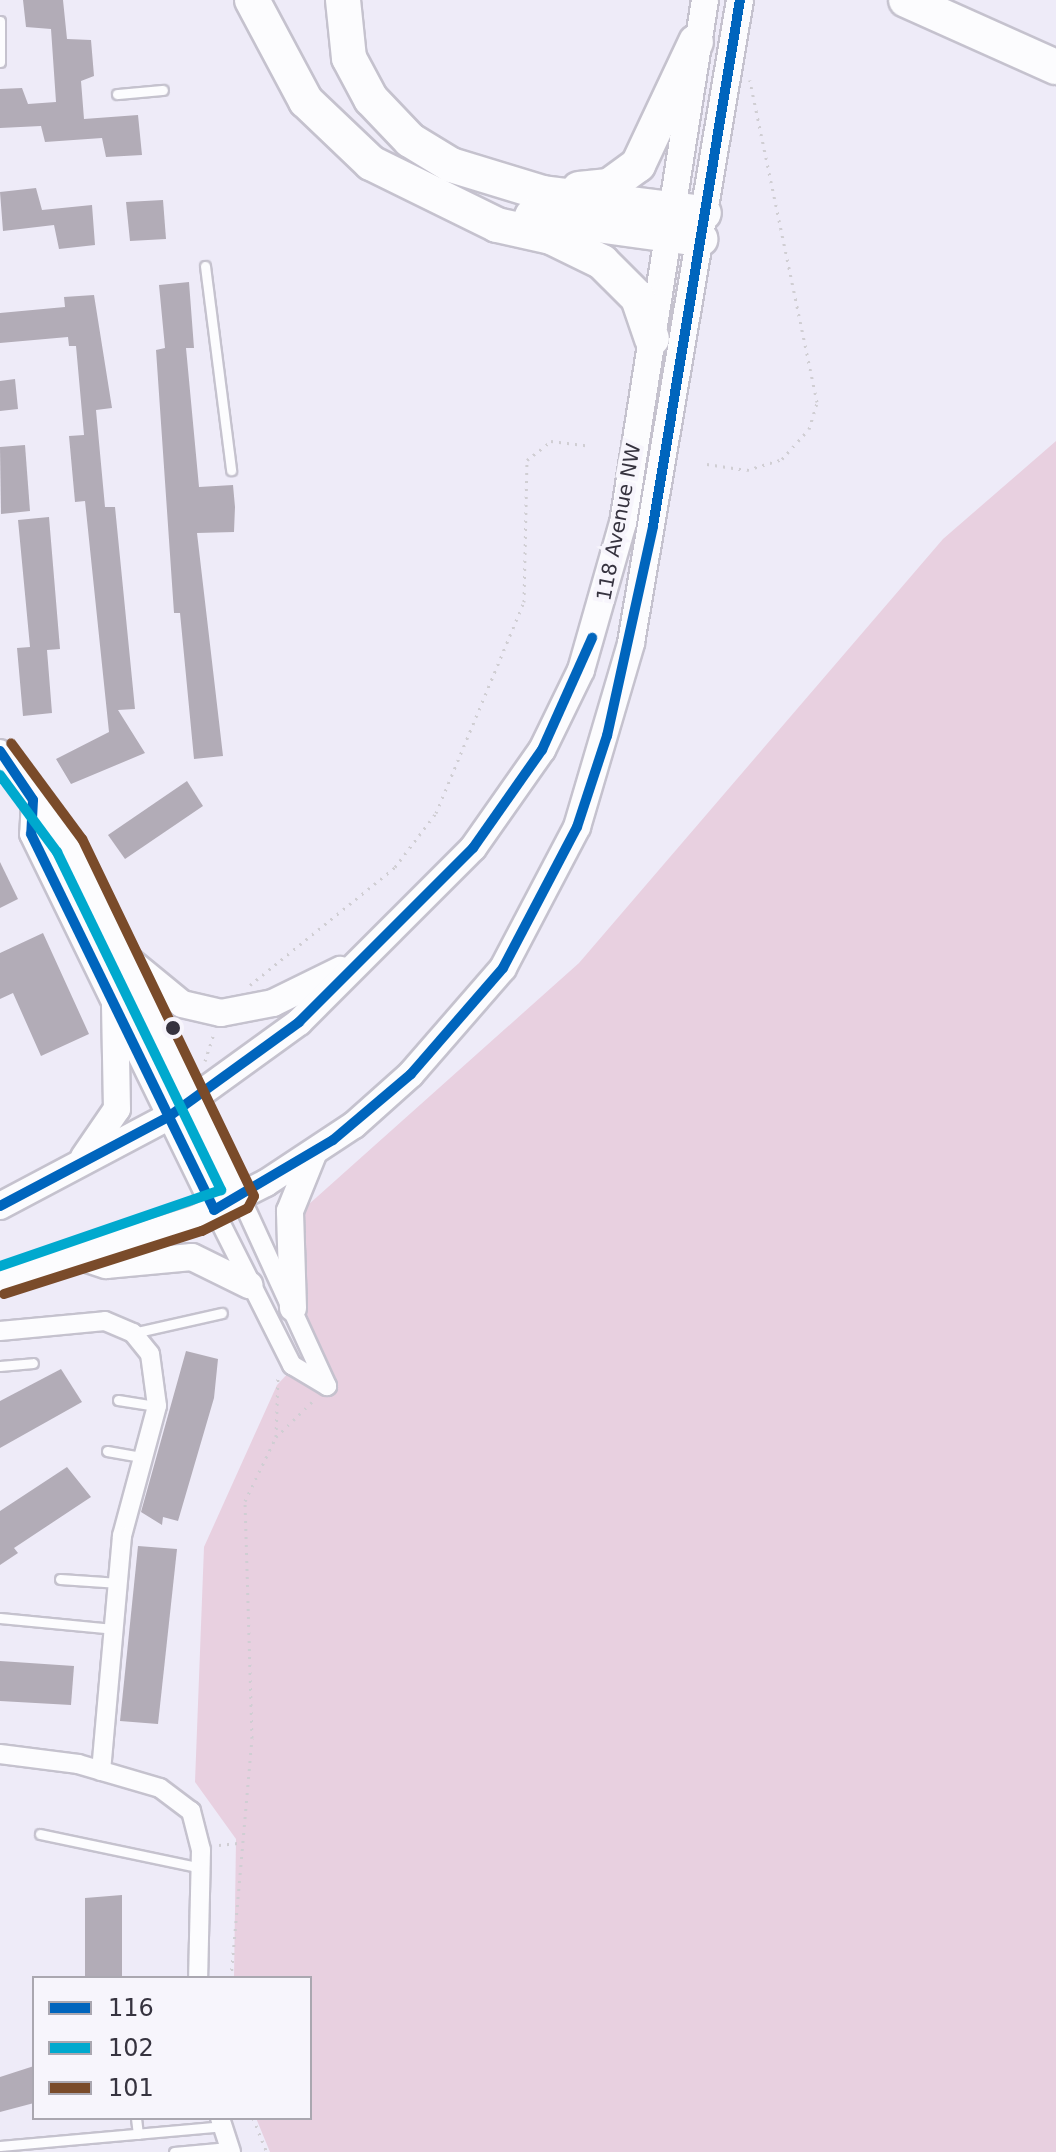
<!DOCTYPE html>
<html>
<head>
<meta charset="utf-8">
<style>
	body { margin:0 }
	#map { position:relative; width:1056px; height:2152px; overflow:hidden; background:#eeebf8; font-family:"DejaVu Sans",sans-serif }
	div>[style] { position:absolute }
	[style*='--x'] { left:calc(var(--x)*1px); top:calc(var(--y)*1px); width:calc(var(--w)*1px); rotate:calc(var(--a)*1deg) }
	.green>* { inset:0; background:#e8d0e0 }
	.building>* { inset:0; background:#b2acb7 }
	.path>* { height:3px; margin-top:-1.5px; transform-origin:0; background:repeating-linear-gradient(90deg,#d0ced3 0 2px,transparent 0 8px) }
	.roads { filter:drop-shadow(2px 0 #c5c2ce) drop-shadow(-2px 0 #c5c2ce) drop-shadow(0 2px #c5c2ce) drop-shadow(0 -2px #c5c2ce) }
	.service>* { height:9px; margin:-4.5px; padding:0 4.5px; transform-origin:4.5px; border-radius:4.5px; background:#fcfcfe }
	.minor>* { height:18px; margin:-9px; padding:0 9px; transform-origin:9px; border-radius:9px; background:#fcfcfe }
	.tertiary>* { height:22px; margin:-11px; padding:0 11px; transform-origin:11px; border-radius:11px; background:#fcfcfe }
	.secondary>* { height:26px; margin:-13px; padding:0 13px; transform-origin:13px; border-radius:13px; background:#fcfcfe }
	.motorway>* { height:34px; margin:-17px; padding:0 17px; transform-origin:17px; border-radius:17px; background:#fcfcfe }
	.bus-1>* { height:10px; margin:-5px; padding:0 5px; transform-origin:5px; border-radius:5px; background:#0065bd }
	.bus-2>* { height:10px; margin:-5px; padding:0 5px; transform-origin:5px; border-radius:5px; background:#00a9ce }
	.bus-3>* { height:10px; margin:-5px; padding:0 5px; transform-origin:5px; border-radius:5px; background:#7a4b2a }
	.dots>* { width:22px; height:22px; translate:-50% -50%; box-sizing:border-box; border:4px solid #f7f5fc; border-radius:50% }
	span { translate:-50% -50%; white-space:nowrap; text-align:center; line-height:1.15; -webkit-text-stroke:8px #f7f5fc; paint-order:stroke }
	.street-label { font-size:20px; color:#36333f }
	.legend { position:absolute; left:32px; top:1976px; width:280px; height:144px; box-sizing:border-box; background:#f7f5fc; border:2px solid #aaa7b0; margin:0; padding:10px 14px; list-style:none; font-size:24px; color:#36333f }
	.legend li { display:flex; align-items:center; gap:16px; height:40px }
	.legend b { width:40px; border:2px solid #aaa7b0 }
</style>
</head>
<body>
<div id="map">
	<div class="green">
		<i style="clip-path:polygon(1056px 441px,1056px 2152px,270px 2152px,256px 2118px,310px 2118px,310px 1978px,234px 1978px,236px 1839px,195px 1782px,204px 1547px,277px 1385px,307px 1353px,299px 1213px,579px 963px,943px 539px)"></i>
	</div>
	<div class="building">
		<i style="clip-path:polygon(23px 0,63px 0,67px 39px,91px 40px,94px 76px,81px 81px,84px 119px,138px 115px,142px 155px,106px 157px,102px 138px,45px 142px,41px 126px,0 128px,0 89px,22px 88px,28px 104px,56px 102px,51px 29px,26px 27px)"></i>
		<i style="clip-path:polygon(36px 188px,42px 210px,92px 205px,95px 245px,59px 249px,54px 225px,3px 231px,0 192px)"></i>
		<i style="clip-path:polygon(163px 200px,166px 239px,130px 241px,126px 202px)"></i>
		<i style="clip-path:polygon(189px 282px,194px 348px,186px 348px,199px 487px,233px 485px,235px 507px,234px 532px,197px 533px,223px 756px,194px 759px,180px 613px,174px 613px,156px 350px,165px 348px,159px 285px)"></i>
		<i style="clip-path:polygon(94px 295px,112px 408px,96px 410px,105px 507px,115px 507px,135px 709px,118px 710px,145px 753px,71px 784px,56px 759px,109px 732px,85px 501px,75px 502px,69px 436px,84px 435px,76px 346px,69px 346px,68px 337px,0 343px,0 313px,65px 307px,64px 297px)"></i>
		<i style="clip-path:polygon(15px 379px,18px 409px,0 411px,0 381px)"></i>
		<i style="clip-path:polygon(25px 445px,30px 511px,1px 514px,0 447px)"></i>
		<i style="clip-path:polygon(49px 517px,60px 649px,47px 650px,52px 713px,23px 716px,17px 648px,30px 647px,18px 520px)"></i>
		<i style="clip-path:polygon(187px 781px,203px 806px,125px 859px,108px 835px)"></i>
		<i style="clip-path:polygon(0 862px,18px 899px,0 908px)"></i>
		<i style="clip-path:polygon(43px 933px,89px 1034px,41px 1056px,13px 993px,0 999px,0 953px)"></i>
		<i style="clip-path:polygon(186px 1351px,218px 1359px,214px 1398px,178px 1521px,163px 1517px,162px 1525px,141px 1512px)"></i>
		<i style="clip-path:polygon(61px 1369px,82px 1402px,0 1448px,0 1401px)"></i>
		<i style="clip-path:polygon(67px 1467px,91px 1497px,14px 1548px,18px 1553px,0 1565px,0 1511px)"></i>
		<i style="clip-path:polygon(138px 1546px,177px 1549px,158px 1724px,120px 1721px)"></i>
		<i style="clip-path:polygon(0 1661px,74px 1666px,71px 1705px,0 1701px)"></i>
		<i style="clip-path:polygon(122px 1895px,122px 1978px,85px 1978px,85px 1898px)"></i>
		<i style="clip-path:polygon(34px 2066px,34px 2103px,0 2112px,0 2077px)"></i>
	</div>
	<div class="path">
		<i style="--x:707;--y:464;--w:40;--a:8.5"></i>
		<i style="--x:747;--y:470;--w:37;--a:-17"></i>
		<i style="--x:782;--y:459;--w:40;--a:-48"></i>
		<i style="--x:809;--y:429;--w:28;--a:-73"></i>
		<i style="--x:817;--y:402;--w:329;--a:-101.8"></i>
		<i style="--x:250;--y:985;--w:187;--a:-39.1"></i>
		<i style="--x:395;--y:867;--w:68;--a:-52.8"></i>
		<i style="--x:436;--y:813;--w:229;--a:-67.4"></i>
		<i style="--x:524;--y:602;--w:142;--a:-88.8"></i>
		<i style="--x:527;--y:460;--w:31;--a:-38"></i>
		<i style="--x:551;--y:441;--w:39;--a:7"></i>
		<i style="--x:205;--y:1061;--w:28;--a:-72"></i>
		<i style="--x:276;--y:1437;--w:60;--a:-88.1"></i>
		<i style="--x:219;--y:1845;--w:19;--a:-6"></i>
		<i style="--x:231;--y:1978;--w:241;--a:-85"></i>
		<i style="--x:252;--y:1738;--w:237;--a:-91.7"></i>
		<i style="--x:245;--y:1501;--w:71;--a:-64.2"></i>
		<i style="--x:276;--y:1437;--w:54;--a:-44.3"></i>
		<i style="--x:253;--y:2118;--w:37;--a:68"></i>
	</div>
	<div class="roads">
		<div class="service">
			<i style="--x:0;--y:21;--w:41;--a:90"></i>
			<i style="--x:117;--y:94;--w:46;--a:-5"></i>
			<i style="--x:205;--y:266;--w:206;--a:82.7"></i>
			<i style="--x:133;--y:1333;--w:91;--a:-12.7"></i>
			<i style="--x:0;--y:1366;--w:33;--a:-5"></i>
			<i style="--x:118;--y:1400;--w:39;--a:9"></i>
			<i style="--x:107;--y:1451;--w:36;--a:10"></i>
			<i style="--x:60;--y:1579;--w:59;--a:3.9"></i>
			<i style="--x:0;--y:1618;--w:116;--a:5.5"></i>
			<i style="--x:40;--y:1834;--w:165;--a:11.9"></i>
			<i style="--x:136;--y:2118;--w:16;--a:83"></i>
			<i style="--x:0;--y:2146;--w:223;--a:-5.1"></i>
			<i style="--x:174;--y:2152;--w:55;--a:-5.2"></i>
		</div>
		<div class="minor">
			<i style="--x:214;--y:1210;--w:174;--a:63.3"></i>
			<i style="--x:292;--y:1365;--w:41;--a:31"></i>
			<i style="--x:327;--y:1386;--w:209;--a:-114.6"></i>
			<i style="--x:0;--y:1331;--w:105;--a:-5.4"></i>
			<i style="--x:105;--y:1321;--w:30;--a:23"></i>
			<i style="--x:133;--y:1333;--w:27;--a:51"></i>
			<i style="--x:150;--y:1354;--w:52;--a:82.3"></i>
			<i style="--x:157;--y:1406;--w:135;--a:105.1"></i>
			<i style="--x:122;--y:1536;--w:236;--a:95.1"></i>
			<i style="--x:0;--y:1754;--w:79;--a:7.3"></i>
			<i style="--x:78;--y:1764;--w:85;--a:16.3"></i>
			<i style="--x:160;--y:1788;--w:39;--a:37"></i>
			<i style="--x:191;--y:1811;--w:40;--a:75.6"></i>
			<i style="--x:201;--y:1850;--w:128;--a:91.3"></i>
			<i style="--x:220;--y:2118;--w:36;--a:72"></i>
		</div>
		<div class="tertiary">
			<i style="--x:0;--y:751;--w:117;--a:53.7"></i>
			<i style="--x:69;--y:845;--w:390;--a:64"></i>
			<i style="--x:33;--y:800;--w:34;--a:93"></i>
			<i style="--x:31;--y:834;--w:418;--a:64"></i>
		</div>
		<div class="secondary">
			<i style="--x:120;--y:953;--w:80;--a:39.4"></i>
			<i style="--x:182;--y:1004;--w:40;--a:13"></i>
			<i style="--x:221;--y:1013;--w:53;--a:-10.9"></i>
			<i style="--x:273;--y:1003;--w:75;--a:-26.2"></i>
			<i style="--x:84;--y:1157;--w:58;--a:-55.5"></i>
			<i style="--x:117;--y:1109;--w:105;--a:-91.1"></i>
			<i style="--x:0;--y:1206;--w:190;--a:-27.9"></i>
			<i style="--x:168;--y:1117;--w:162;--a:-35.9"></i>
			<i style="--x:299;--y:1022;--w:246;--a:-45"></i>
			<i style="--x:473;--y:848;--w:120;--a:-54.9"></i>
			<i style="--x:542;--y:750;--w:89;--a:-64"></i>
			<i style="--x:581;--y:670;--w:153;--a:-74.1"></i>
			<i style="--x:623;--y:523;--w:529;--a:-81.09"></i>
			<i style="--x:87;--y:1259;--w:20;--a:18"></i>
			<i style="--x:106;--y:1265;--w:86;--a:-5.3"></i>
			<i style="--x:192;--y:1257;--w:64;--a:26.2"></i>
			<i style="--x:0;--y:1281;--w:207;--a:-17.7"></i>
			<i style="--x:197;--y:1218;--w:77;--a:-26.9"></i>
			<i style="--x:266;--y:1183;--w:105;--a:-33.4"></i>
			<i style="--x:354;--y:1125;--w:76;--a:-41.8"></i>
			<i style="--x:411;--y:1074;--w:140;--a:-49"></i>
			<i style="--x:503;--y:968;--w:159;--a:-62.3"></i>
			<i style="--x:577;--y:827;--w:192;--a:-73.6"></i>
			<i style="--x:631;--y:643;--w:652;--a:-80.38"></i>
			<i style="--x:293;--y:1308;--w:97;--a:-91.8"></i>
			<i style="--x:290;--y:1211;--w:61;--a:-68"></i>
		</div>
		<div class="motorway">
			<i style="--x:252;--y:0;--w:115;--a:61.9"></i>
			<i style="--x:306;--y:101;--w:90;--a:43.6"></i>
			<i style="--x:371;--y:163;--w:140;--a:26.2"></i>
			<i style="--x:497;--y:225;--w:55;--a:12.5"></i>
			<i style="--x:551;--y:237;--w:57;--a:26.1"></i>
			<i style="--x:602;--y:262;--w:51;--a:45"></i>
			<i style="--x:638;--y:298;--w:43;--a:71.1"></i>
			<i style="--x:343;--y:0;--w:58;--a:84.1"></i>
			<i style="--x:349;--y:58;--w:47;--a:61.8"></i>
			<i style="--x:371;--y:99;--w:57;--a:46.4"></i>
			<i style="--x:410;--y:140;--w:48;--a:31.4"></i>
			<i style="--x:451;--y:165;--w:96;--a:16.9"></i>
			<i style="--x:543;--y:193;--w:162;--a:7.1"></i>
			<i style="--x:906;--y:0;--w:164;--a:24.1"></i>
			<i style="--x:579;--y:189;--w:30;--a:-6"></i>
			<i style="--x:609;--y:186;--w:36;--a:-36"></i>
			<i style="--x:638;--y:165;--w:136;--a:-64.8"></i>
			<i style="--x:532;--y:216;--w:170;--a:7.8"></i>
		</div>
	</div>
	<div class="bus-1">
		<i style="--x:0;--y:751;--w:59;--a:56"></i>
		<i style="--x:33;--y:800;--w:34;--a:93"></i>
		<i style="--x:31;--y:834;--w:418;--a:64"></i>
		<i style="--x:214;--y:1210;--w:138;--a:-30.5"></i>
		<i style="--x:333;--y:1140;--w:102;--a:-40.2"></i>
		<i style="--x:411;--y:1074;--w:140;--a:-49"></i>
		<i style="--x:503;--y:968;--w:159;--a:-62.3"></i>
		<i style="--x:577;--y:827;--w:96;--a:-71.8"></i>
		<i style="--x:607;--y:736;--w:215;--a:-77.6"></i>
		<i style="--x:653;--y:526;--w:533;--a:-80.61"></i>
		<i style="--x:0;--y:1206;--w:190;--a:-27.9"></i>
		<i style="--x:168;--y:1117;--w:162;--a:-35.9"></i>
		<i style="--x:299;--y:1022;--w:246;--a:-45"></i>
		<i style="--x:473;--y:848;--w:120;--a:-54.9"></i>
		<i style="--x:542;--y:750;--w:123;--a:-65.9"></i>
	</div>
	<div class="bus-2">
		<i style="--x:0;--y:775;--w:96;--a:53.5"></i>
		<i style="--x:57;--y:852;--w:376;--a:64.1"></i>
		<i style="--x:221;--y:1190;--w:234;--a:161"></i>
	</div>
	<div class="bus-3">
		<i style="--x:4;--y:1294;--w:208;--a:-17.7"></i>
		<i style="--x:202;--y:1231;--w:51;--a:-26.6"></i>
		<i style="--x:248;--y:1208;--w:13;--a:-63"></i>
		<i style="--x:254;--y:1196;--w:396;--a:-115.7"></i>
		<i style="--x:82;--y:839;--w:119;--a:-126.5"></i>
	</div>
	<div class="dots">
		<i style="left:173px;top:1028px;background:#36333f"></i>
	</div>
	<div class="street-label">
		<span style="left:619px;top:522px;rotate:-79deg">118 Avenue NW</span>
	</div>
	<ul class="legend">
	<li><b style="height:10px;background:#0065bd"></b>116</li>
	<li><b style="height:10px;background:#00a9ce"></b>102</li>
	<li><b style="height:10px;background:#7a4b2a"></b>101</li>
	</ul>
</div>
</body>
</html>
